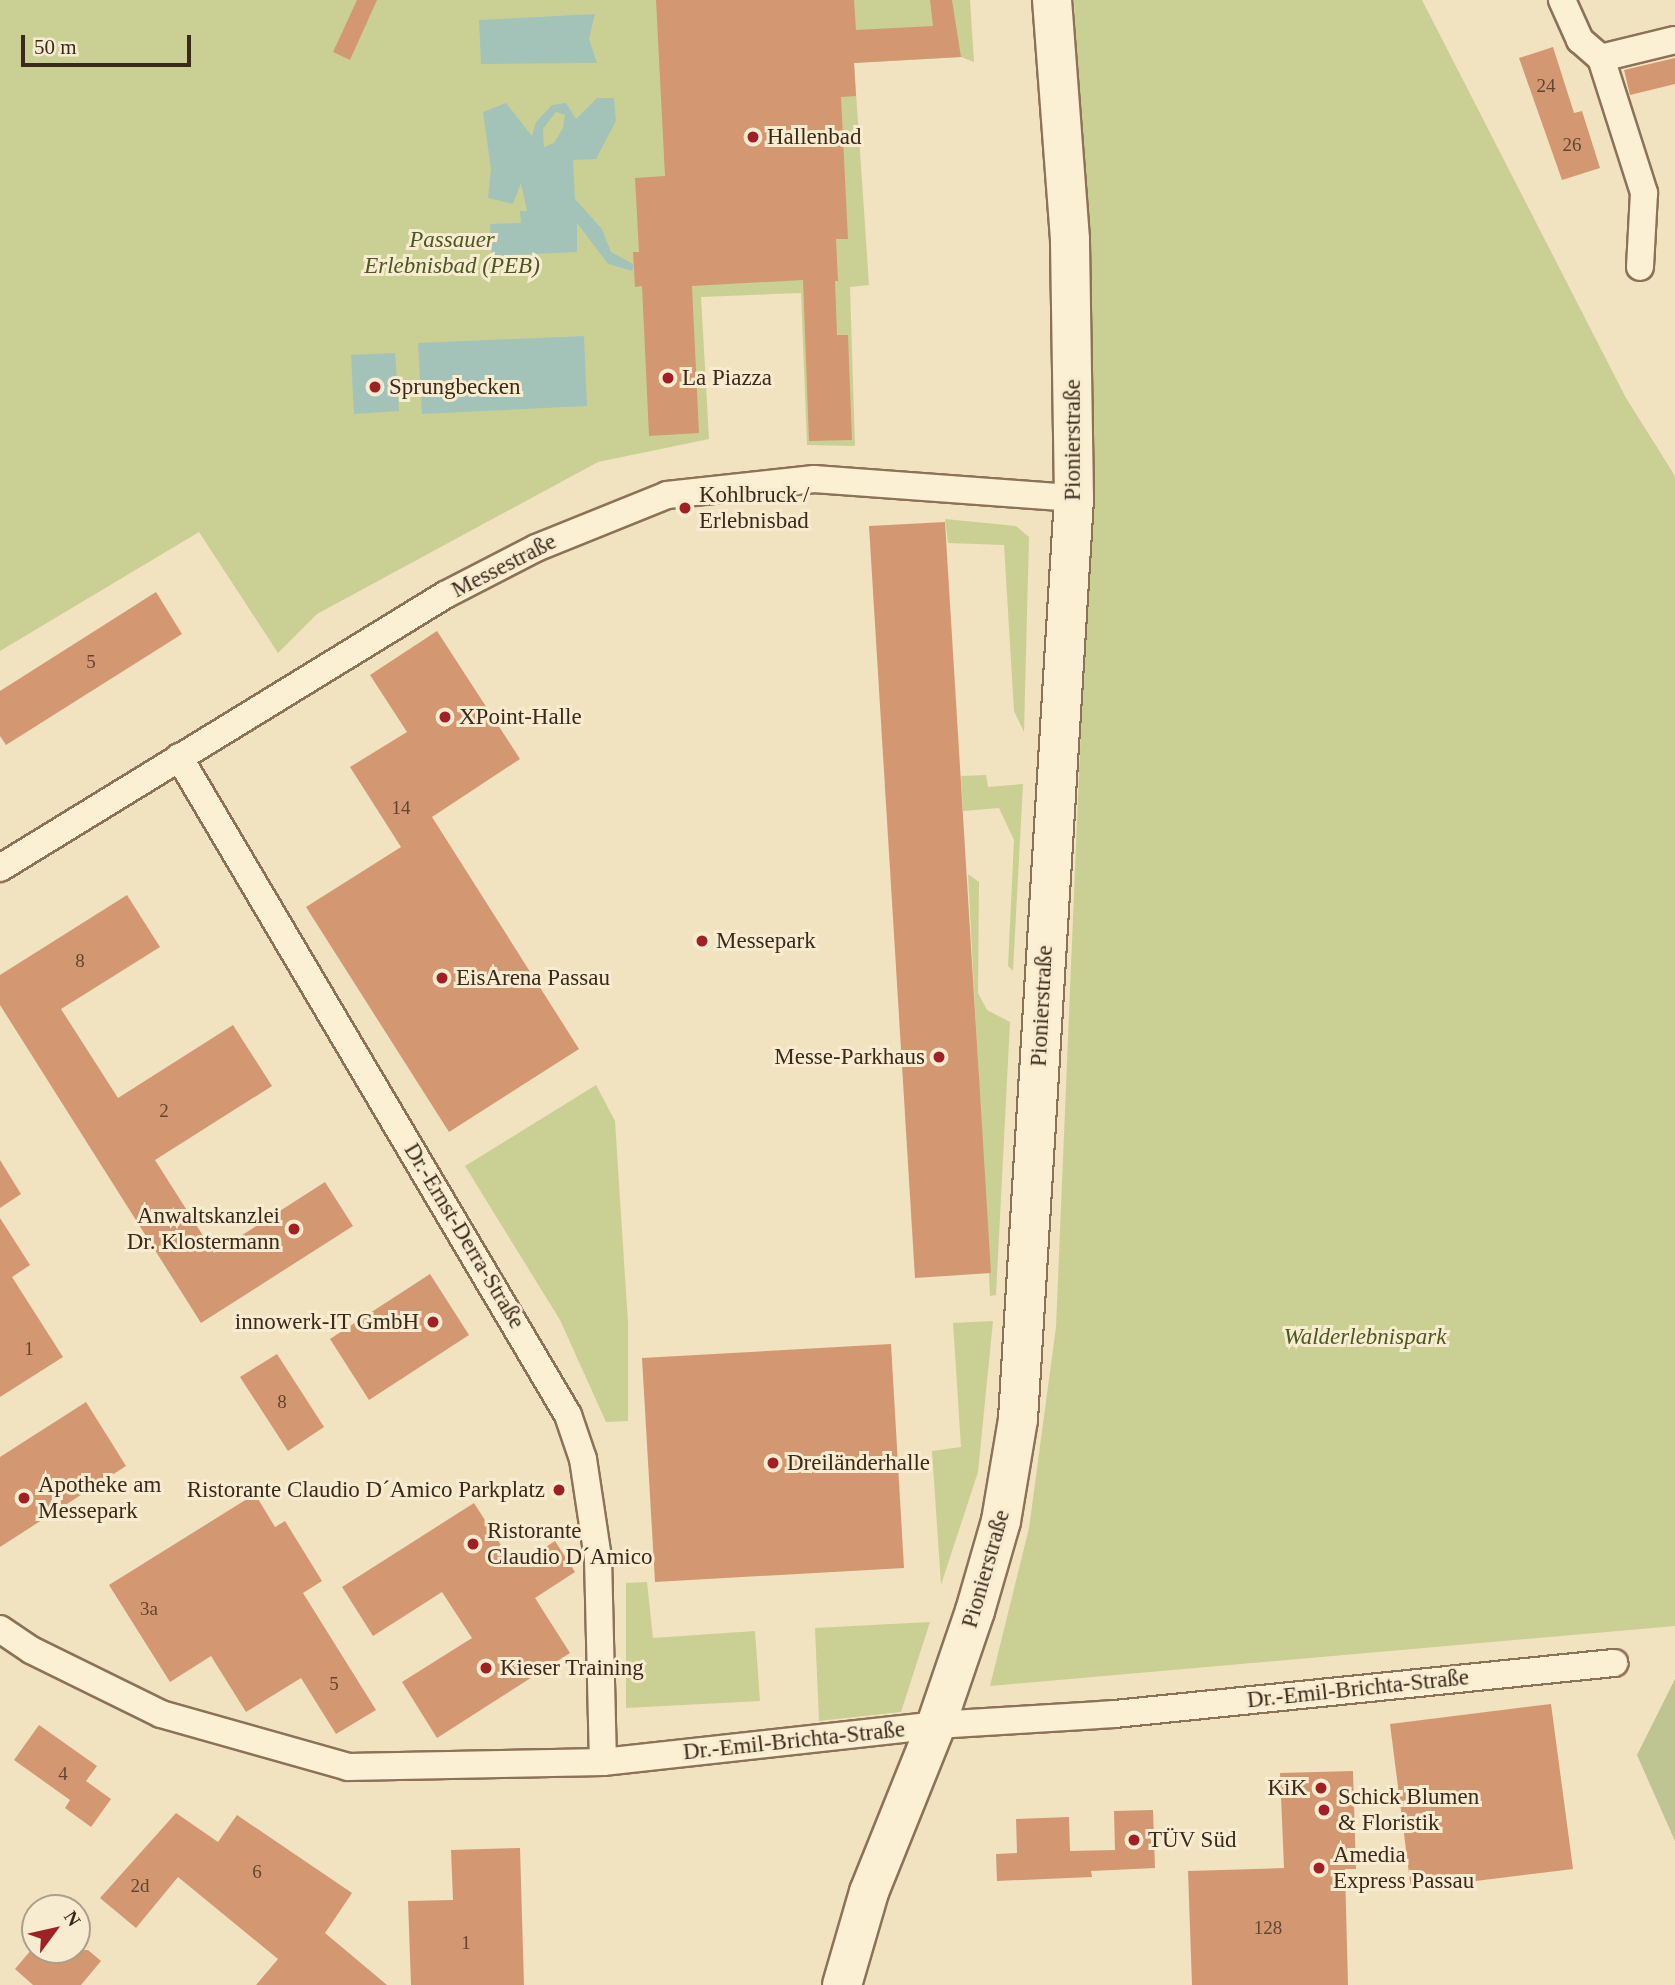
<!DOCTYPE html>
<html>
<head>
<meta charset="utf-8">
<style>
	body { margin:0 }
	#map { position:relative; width:1675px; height:1985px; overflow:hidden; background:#f1e2c0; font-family:Georgia,serif }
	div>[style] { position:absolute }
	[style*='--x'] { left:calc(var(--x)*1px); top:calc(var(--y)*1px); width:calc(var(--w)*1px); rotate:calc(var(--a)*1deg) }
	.green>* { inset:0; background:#cad093 }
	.cemetery>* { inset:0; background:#bfc493 }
	.water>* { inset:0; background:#a3c3b9 }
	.building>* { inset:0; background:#d39872 }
	.roads { filter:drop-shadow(2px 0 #8c7256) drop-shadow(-2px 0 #8c7256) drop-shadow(0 2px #8c7256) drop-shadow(0 -2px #8c7256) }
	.street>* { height:26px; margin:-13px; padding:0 13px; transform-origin:13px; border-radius:13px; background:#fbefd4 }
	.secondary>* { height:38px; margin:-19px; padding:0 19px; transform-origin:19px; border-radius:19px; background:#fbefd4 }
	.dots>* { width:19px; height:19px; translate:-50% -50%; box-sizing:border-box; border:4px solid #f8ecd0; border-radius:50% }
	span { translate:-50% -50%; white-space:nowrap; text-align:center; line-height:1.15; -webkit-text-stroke:6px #f8ecd0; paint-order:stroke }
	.number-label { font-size:19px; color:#604632 }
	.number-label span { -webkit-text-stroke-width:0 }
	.poi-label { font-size:23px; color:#3a2a1c }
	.left { translate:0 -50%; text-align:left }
	.right { translate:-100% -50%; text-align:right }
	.park-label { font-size:23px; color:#4b5821; font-style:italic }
	.street-label { font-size:23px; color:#3a2a1c }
	.north { position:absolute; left:21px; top:1894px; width:70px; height:70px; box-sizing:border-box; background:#f8ecd0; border:2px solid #ac9e88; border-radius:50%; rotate:57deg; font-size:19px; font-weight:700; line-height:28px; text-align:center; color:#3a2a1c }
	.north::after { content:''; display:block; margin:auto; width:24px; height:32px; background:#a02125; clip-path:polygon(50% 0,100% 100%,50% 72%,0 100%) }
	.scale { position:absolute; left:21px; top:35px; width:170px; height:32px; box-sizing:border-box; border:4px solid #3a2a1c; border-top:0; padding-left:9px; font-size:21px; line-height:24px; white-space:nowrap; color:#3a2a1c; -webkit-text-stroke:5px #f8ecd0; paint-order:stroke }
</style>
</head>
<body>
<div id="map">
	<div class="green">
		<i style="clip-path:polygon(0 0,970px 0,974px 62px,961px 57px,854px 63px,869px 285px,850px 287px,855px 446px,807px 445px,801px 293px,701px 297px,709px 439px,598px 462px,317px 614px,278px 653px,199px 532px,0 651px)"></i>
		<i style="clip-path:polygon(1074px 0,1422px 0,1626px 398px,1675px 476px,1675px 1626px,990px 1686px,1029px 1528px,1056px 1327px,1092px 461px)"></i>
		<i style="clip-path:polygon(945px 519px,1016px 526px,1029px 537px,1024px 732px,1014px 711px,1004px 545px,948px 543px)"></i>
		<i style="clip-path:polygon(986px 775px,988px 787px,1023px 784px,1013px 971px,1008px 966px,1014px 840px,999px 808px,963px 811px,961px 776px)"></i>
		<i style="clip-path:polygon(968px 874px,979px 882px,978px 993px,987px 1010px,1010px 1022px,996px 1295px,990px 1296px)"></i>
		<i style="clip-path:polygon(596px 1085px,615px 1121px,628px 1323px,628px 1421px,606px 1422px,560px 1320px,465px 1166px)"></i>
		<i style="clip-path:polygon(993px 1321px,978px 1472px,941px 1585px,932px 1451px,961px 1447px,953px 1323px)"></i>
		<i style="clip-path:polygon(647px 1582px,653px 1638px,755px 1631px,760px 1701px,626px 1708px,626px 1583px)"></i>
		<i style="clip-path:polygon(930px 1622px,901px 1712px,819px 1721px,815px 1628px)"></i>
	</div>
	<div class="cemetery">
		<i style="clip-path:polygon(1675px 1679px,1675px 1841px,1637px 1755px)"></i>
	</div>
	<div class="water">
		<i style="clip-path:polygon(595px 14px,589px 39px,597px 63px,481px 64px,479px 20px)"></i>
		<i style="clip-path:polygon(evenodd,597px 98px,614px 98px,616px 121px,596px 159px,573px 160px,575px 199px,602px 229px,611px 252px,633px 264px,633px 271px,608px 264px,577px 223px,577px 252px,492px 256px,490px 224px,521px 223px,520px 211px,527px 211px,521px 183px,513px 204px,488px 198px,491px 169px,483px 112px,506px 103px,532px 136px,536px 122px,552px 105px,566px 103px,576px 119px,597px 98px,556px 112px,565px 115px,563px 128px,554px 143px,544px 147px,543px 129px,556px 112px)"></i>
		<i style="clip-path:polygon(584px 336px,587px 406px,422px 414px,418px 343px)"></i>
		<i style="clip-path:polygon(395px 353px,399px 411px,354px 414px,351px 355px)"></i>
	</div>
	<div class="building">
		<i style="clip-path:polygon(357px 0,377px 0,350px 60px,333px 52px)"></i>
		<i style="clip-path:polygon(656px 0,854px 0,856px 30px,933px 26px,930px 0,952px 0,961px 57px,854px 63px,856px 96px,841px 97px,848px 239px,836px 239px,838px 281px,835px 281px,837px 335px,848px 335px,852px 440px,809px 441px,803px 280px,692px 286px,699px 433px,649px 436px,642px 286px,635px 287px,633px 252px,639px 252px,635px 178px,665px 176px)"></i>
		<i style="clip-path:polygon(1553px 47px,1574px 113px,1582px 111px,1600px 168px,1562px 180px,1519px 58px)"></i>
		<i style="clip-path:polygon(1675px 58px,1675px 84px,1630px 95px,1624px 70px)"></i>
		<i style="clip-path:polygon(945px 522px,991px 1273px,915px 1278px,869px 526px)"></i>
		<i style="clip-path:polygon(156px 592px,182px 634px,6px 745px,0 736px,0 691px)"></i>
		<i style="clip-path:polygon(437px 631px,520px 759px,432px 817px,579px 1049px,449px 1132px,306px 907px,401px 847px,350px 767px,407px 732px,370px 675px)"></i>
		<i style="clip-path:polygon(127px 895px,160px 947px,61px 1009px,118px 1098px,233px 1025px,272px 1086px,155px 1160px,214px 1253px,325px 1182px,353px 1226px,201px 1323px,0 1005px,0 975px)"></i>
		<i style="clip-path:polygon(0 1160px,21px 1194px,0 1208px)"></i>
		<i style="clip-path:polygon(0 1218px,30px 1265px,12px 1277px,63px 1357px,0 1397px)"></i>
		<i style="clip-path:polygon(430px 1274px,469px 1335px,369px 1400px,330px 1339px)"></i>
		<i style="clip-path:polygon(891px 1344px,904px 1568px,655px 1582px,642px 1358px)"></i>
		<i style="clip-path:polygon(277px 1354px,324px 1427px,288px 1451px,240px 1377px)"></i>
		<i style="clip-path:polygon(86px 1402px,126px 1466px,0 1547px,0 1457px)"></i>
		<i style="clip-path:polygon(255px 1494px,275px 1527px,285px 1521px,322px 1581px,303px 1593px,376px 1710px,336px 1734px,301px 1678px,246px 1712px,211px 1656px,170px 1682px,109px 1585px)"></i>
		<i style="clip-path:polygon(474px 1503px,515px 1567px,555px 1541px,575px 1572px,535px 1598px,570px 1653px,437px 1738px,402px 1682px,472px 1638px,442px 1592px,373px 1636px,342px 1587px)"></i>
		<i style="clip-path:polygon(1551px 1704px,1573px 1869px,1411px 1889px,1390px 1724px)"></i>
		<i style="clip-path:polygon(39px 1725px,97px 1766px,86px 1781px,111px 1799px,91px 1827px,65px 1808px,70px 1800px,14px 1760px)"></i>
		<i style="clip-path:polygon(1353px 1771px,1356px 1869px,1345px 1869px,1348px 1985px,1192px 1985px,1188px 1871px,1284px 1868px,1280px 1773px)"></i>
		<i style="clip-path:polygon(1153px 1810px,1155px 1868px,1091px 1871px,1092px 1877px,997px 1881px,996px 1854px,1017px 1853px,1016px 1819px,1069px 1817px,1070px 1851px,1115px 1850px,1114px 1811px)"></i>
		<i style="clip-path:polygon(176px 1813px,218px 1842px,237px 1815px,352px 1893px,325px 1933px,387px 1985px,256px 1985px,278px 1959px,178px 1877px,136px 1928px,100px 1898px)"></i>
		<i style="clip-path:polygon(520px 1848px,524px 1985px,411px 1985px,408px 1901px,453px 1900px,451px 1850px)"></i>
		<i style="clip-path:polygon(31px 1950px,88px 1950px,101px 1961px,81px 1985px,33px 1985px,15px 1969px)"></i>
	</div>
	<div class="roads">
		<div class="street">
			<i style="--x:1562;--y:0;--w:44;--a:65.8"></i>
			<i style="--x:1580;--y:40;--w:28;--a:41"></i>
			<i style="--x:1601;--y:58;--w:76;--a:-13.7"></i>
			<i style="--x:1601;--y:58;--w:142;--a:72.3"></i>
			<i style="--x:1644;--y:193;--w:74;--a:93.1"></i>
			<i style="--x:179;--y:757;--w:764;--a:59.41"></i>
			<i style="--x:568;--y:1415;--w:46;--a:71.2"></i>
			<i style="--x:583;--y:1459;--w:100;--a:81.4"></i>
			<i style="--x:598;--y:1558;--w:204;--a:88.6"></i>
			<i style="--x:0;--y:868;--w:522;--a:-31.53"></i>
			<i style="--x:445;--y:595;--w:102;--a:-27.3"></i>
			<i style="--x:536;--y:548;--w:141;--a:-22"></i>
			<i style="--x:667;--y:495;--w:148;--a:-6.2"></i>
			<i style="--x:814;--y:479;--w:261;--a:4.2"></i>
			<i style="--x:0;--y:1629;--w:37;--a:34"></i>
			<i style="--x:31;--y:1650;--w:145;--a:26.2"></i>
			<i style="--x:161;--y:1714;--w:194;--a:15.8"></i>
			<i style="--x:348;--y:1767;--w:255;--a:-1.1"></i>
			<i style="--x:603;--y:1762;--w:335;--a:-6.3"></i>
			<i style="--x:936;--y:1725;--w:179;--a:-3.5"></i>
			<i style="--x:1115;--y:1714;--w:502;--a:-5.84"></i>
		</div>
		<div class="secondary">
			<i style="--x:842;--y:1985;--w:97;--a:-73.8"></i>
			<i style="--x:869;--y:1892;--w:180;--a:-68.1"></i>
			<i style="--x:936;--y:1725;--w:120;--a:-71.1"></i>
			<i style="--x:975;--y:1611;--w:94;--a:-73.9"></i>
			<i style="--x:1001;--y:1521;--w:103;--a:-80.5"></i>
			<i style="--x:1018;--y:1419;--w:923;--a:-86.52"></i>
			<i style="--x:1074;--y:498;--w:259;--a:-90.9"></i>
			<i style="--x:1070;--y:239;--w:240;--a:-94.3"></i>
		</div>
	</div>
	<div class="dots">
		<i style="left:753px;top:137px;background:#a02125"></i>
		<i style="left:668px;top:378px;background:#a02125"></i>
		<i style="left:375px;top:387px;background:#a02125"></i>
		<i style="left:685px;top:508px;background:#a02125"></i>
		<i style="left:445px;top:717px;background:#a02125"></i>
		<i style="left:702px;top:941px;background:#a02125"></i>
		<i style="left:442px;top:978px;background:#a02125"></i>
		<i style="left:939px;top:1057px;background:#a02125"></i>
		<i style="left:294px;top:1229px;background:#a02125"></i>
		<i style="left:433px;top:1322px;background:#a02125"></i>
		<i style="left:773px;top:1463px;background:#a02125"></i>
		<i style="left:559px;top:1490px;background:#a02125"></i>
		<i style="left:24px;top:1498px;background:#a02125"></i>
		<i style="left:473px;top:1544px;background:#a02125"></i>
		<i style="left:486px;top:1668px;background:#a02125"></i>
		<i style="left:1321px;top:1788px;background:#a02125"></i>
		<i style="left:1324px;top:1810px;background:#a02125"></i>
		<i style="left:1134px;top:1840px;background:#a02125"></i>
		<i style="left:1319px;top:1868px;background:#a02125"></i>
	</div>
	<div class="number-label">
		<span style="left:1546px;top:86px">24</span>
		<span style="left:1572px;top:145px">26</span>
		<span style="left:91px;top:662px">5</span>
		<span style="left:401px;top:808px">14</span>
		<span style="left:80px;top:961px">8</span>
		<span style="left:164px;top:1111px">2</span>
		<span style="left:29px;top:1349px">1</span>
		<span style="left:282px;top:1402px">8</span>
		<span style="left:149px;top:1609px">3a</span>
		<span style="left:334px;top:1684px">5</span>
		<span style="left:63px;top:1774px">4</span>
		<span style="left:257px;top:1872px">6</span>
		<span style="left:140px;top:1886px">2d</span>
		<span style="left:1268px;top:1928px">128</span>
		<span style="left:466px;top:1943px">1</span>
	</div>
	<div class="poi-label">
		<span class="left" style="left:767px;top:137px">Hallenbad</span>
		<span class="left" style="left:682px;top:378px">La Piazza</span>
		<span class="left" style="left:389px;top:387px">Sprungbecken</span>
		<span class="left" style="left:699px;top:508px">Kohlbruck /<br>Erlebnisbad</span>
		<span class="left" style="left:459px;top:717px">XPoint-Halle</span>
		<span class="left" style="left:716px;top:941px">Messepark</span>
		<span class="left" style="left:456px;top:978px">EisArena Passau</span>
		<span class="right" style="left:925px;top:1057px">Messe-Parkhaus</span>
		<span class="right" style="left:280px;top:1229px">Anwaltskanzlei<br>Dr. Klostermann</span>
		<span class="right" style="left:419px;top:1322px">innowerk-IT GmbH</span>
		<span class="left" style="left:787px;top:1463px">Dreiländerhalle</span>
		<span class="left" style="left:38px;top:1498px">Apotheke am<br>Messepark</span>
		<span class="right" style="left:545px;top:1490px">Ristorante Claudio D´Amico Parkplatz</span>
		<span class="left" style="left:487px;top:1544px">Ristorante<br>Claudio D´Amico</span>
		<span class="left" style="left:500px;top:1668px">Kieser Training</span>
		<span class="right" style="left:1307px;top:1788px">KiK</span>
		<span class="left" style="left:1338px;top:1810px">Schick Blumen<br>&amp; Floristik</span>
		<span class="left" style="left:1148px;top:1840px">TÜV Süd</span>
		<span class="left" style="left:1333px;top:1868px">Amedia<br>Express Passau</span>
	</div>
	<div class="park-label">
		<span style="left:452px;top:253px">Passauer<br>Erlebnisbad (PEB)</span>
		<span style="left:1365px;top:1337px">Walderlebnispark</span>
	</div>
	<div class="street-label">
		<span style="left:1073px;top:440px;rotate:-90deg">Pionierstraße</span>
		<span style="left:504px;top:566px;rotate:-27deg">Messestraße</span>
		<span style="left:1042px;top:1006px;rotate:-87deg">Pionierstraße</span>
		<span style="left:464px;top:1236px;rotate:59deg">Dr.-Ernst-Derra-Straße</span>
		<span style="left:986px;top:1569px;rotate:-74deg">Pionierstraße</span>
		<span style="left:1358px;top:1689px;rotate:-6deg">Dr.-Emil-Brichta-Straße</span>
		<span style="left:794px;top:1741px;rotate:-6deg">Dr.-Emil-Brichta-Straße</span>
	</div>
	<div class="north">N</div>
	<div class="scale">50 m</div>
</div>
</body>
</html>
